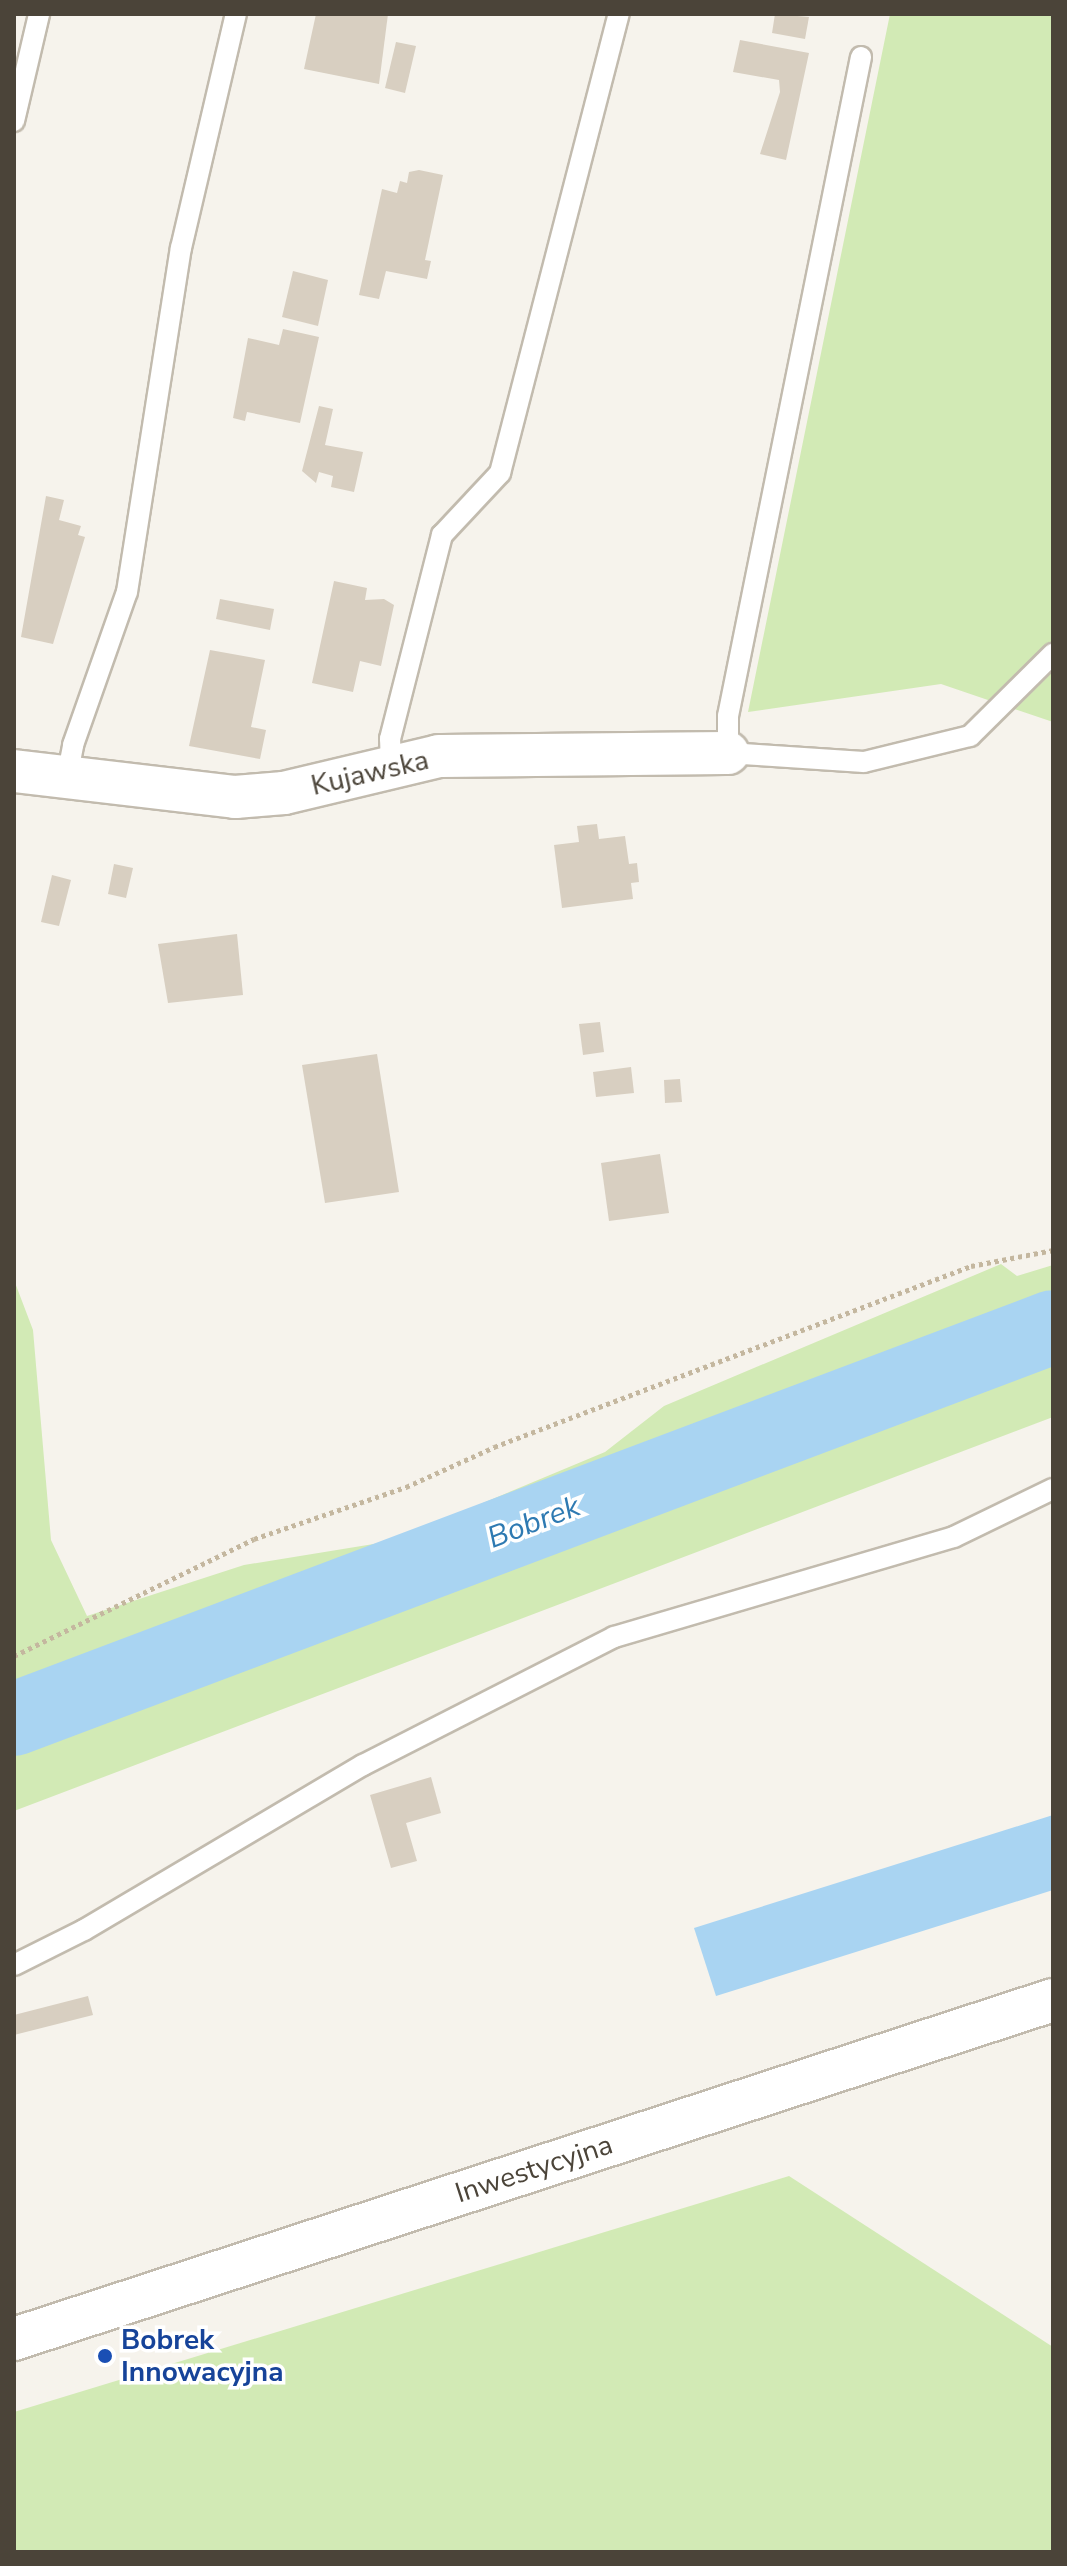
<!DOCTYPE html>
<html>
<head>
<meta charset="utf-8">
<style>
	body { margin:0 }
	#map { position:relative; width:1067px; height:2566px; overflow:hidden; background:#f6f3ec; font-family:"Nunito Sans",sans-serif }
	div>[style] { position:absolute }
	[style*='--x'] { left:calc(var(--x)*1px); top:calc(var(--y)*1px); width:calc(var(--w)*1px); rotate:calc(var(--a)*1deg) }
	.green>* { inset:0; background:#d2eab5 }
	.water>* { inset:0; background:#a9d4f2 }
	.river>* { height:74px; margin:-37px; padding:0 37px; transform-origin:37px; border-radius:37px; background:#a9d4f2 }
	.building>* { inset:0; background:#d8cfc1 }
	.path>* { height:5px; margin-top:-2.5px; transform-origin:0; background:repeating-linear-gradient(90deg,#c4b79f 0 4px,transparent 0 8px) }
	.roads { filter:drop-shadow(2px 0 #c2bbae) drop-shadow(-2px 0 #c2bbae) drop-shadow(0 2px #c2bbae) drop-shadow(0 -2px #c2bbae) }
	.service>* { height:20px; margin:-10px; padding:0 10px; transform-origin:10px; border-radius:10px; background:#fff }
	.minor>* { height:42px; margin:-21px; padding:0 21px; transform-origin:21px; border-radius:21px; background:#fff }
	.dots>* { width:22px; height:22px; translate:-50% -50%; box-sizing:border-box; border:4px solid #fff; border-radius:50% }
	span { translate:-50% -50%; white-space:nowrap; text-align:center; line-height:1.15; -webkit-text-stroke:7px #fff; paint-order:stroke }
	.street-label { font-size:28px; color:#4b4439 }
	.transit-label { font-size:28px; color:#164399; font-weight:700 }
	.left { translate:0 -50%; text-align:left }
	.water-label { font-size:30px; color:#2e7ab2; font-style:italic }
	.frame { position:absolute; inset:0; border:16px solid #4b4439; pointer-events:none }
</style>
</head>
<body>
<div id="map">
	<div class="green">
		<i style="clip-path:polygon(890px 14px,1053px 14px,1053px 722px,941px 684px,748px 712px)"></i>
		<i style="clip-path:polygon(1001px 1264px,1017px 1276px,1053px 1265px,1053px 1417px,14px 1811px,14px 1280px,33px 1330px,51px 1540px,87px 1616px,244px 1565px,392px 1541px,605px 1452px,664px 1406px)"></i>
		<i style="clip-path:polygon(789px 2176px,1053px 2347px,1053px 2552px,14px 2552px,14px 2412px)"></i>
	</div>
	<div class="water">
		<i style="clip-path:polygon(1053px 1815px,1053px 1890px,716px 1996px,694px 1928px)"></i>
	</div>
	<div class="river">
		<i style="--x:14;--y:1719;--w:1110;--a:-20.67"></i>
	</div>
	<div class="building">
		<i style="clip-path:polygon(316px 14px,388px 14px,379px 84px,304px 69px)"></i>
		<i style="clip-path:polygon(775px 14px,809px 17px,805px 39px,772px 33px)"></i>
		<i style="clip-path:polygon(740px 40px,809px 53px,786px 160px,760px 154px,780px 92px,779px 80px,733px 72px)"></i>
		<i style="clip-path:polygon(396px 42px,416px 46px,405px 93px,385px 88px)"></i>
		<i style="clip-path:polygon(419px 170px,443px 175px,425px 260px,431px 261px,427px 279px,386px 271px,379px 299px,359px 295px,382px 189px,397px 193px,400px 181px,407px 183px,409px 172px)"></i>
		<i style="clip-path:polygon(293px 271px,328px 280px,318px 326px,282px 317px)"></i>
		<i style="clip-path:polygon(283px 329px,319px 337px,300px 423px,247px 412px,245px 421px,233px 418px,248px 338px,279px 345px)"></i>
		<i style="clip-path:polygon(319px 406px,333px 409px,325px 445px,363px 452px,354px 492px,331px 487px,333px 476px,319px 472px,316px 483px,302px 471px)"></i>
		<i style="clip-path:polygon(46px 496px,64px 500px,59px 520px,81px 526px,78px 535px,85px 537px,53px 644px,21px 637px)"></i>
		<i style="clip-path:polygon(334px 581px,367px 588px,365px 600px,384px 599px,394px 605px,381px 666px,360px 661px,353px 692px,312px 683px)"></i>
		<i style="clip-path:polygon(220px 599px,274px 609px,270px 630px,216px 619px)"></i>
		<i style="clip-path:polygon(210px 650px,265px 660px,251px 727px,266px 730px,260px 759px,189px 746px)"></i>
		<i style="clip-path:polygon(597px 824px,599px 839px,625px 836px,629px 864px,637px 863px,639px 882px,631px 883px,633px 899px,562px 908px,554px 845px,579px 842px,577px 826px)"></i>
		<i style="clip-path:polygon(114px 864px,133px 868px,126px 898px,108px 894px)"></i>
		<i style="clip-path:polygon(52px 875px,71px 880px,59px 926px,41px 922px)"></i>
		<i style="clip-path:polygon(237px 934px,243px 995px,168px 1003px,158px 944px)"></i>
		<i style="clip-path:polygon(600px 1022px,604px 1052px,583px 1055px,579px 1024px)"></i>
		<i style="clip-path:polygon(377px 1054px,399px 1192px,325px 1203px,302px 1065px)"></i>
		<i style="clip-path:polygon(631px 1067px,634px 1093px,596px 1097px,593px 1072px)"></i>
		<i style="clip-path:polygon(680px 1079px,682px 1102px,665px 1103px,664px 1080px)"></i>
		<i style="clip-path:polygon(660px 1154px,669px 1213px,609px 1221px,601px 1163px)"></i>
		<i style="clip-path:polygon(431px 1777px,441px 1813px,406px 1823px,417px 1861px,391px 1868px,370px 1795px)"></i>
		<i style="clip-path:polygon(88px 1996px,93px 2015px,14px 2035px,14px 2015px)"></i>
	</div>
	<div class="path">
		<i style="--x:14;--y:1656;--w:267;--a:-26"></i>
		<i style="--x:254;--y:1539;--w:161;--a:-18.9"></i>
		<i style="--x:406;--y:1487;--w:97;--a:-24.4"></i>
		<i style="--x:494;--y:1447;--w:510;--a:-20.78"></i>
		<i style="--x:971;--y:1266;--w:84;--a:-11"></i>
	</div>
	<div class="roads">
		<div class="service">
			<i style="--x:861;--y:57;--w:672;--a:101.41"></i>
			<i style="--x:728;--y:716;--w:37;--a:90"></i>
			<i style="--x:728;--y:753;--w:136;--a:3.8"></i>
			<i style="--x:864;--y:762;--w:109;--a:-13.8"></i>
			<i style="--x:970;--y:736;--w:117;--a:-44.7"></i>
			<i style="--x:14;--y:121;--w:110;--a:-76.8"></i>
			<i style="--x:391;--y:766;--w:27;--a:-92"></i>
			<i style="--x:390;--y:739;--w:211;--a:-75.7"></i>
			<i style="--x:442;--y:535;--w:85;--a:-46.9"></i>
			<i style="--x:500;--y:473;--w:474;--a:-75.5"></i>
			<i style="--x:67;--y:777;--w:33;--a:-79"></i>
			<i style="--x:73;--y:745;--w:162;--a:-70.6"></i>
			<i style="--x:127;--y:592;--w:348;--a:-81.1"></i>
			<i style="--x:181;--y:248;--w:240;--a:-76.8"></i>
			<i style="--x:14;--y:1965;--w:78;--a:-26.6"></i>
			<i style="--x:84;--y:1930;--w:324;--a:-30.6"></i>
			<i style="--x:363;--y:1765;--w:282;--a:-27"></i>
			<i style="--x:614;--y:1637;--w:354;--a:-16.4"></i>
			<i style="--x:954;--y:1537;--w:110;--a:-25.9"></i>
		</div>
		<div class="minor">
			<i style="--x:14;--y:771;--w:223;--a:6.7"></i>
			<i style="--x:235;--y:797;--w:49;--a:-4.7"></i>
			<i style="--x:284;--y:793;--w:159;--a:-13.4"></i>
			<i style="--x:439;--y:756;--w:289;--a:-0.6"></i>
			<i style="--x:14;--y:2339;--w:1093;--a:-18.07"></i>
		</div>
	</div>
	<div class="dots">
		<i style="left:105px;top:2356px;background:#1a4fb4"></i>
	</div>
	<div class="street-label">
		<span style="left:370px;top:773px;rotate:-13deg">Kujawska</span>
		<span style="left:534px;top:2169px;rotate:-18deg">Inwestycyjna</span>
	</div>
	<div class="transit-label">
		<span class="left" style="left:121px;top:2356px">Bobrek<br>Innowacyjna</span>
	</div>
	<div class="water-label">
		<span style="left:534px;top:1523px;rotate:-21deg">Bobrek</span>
	</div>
	<div class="frame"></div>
</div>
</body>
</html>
